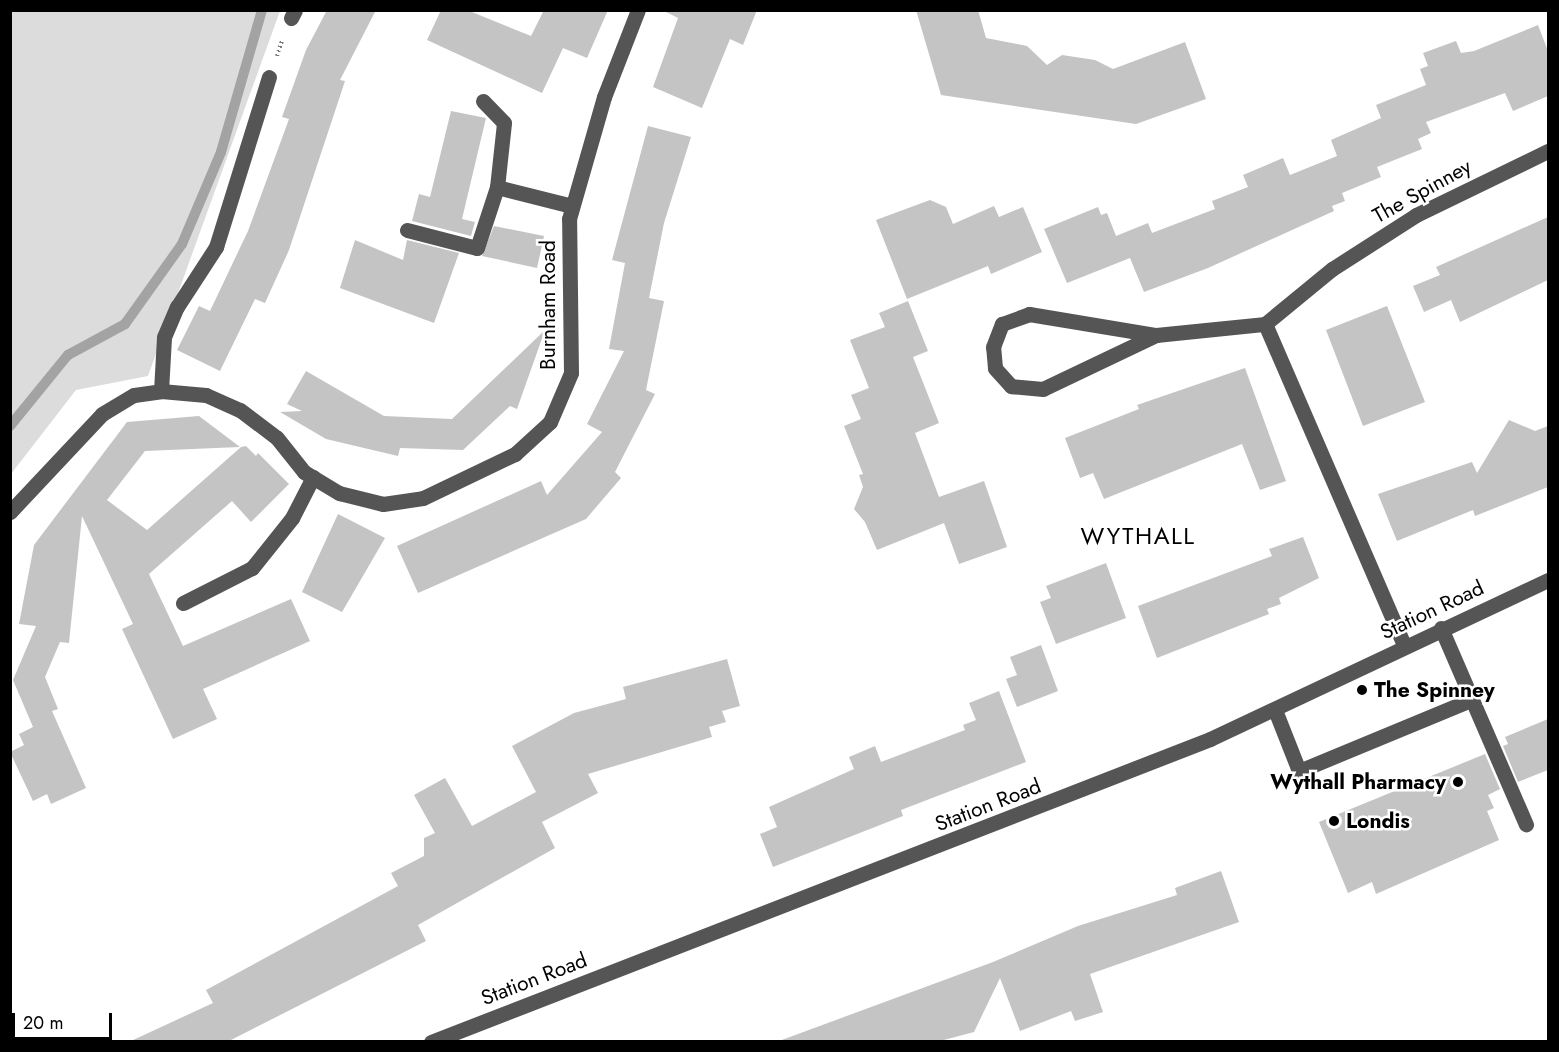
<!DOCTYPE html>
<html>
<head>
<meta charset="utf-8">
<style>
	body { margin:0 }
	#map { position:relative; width:1559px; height:1052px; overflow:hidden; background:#fff; font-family:Jost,sans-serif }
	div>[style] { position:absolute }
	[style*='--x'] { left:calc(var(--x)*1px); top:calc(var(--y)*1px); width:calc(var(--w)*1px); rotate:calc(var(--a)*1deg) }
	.green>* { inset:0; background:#dcdcdc }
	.stream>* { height:10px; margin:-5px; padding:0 5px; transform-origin:5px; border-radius:5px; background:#a3a3a3 }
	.building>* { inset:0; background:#c4c4c4 }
	.path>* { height:4px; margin-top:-2px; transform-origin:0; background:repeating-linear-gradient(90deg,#777 0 1.5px,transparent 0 4.5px) }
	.minor>* { height:15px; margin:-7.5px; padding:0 7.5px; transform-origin:7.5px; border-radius:7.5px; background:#555 }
	.dots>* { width:16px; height:16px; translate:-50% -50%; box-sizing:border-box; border:3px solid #fff; border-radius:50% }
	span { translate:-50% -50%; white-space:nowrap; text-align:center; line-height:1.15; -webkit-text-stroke:5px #fff; paint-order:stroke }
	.street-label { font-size:21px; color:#000 }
	.poi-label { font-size:21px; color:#000; font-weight:700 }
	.left { translate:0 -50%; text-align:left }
	.right { translate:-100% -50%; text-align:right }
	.quarter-label { font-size:24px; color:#000; letter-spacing:1.5px }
	.frame { position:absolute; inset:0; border:12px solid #000; pointer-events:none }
	.scale { position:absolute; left:12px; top:1013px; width:100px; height:27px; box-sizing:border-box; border:3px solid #000; border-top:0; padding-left:8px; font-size:18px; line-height:21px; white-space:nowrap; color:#000; -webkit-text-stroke:4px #fff; paint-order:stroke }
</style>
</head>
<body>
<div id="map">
	<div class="green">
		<i style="clip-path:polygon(11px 11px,280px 11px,148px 376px,76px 390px,11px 474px)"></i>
	</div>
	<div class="stream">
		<i style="--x:10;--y:426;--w:92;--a:-50.8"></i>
		<i style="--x:68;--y:355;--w:65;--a:-28.5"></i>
		<i style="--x:125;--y:324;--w:98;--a:-54.5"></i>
		<i style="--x:182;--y:244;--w:100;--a:-67"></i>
		<i style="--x:221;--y:152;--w:148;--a:-73.9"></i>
	</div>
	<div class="building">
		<i style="clip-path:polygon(327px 10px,376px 10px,340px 80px,345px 81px,289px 250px,265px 303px,255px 299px,220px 371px,177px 350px,199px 306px,210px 311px,248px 231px,289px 119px,282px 117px,306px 50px)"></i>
		<i style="clip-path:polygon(441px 10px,467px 10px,531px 36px,544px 10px,608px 10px,587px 58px,563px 48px,542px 93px,427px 40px)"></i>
		<i style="clip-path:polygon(662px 10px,757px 10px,743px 45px,730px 39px,702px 108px,653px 87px,678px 18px)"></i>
		<i style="clip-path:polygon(916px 10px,978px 10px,986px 38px,1027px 46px,1047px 65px,1062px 55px,1095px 60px,1113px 69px,1185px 42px,1206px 99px,1136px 124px,941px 95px)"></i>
		<i style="clip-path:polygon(1538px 25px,1548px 51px,1548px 96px,1513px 111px,1505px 93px,1426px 122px,1431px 133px,1418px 139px,1422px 149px,1377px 167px,1381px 177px,1342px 193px,1345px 201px,1332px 206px,1334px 211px,1208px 268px,1144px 292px,1130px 258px,1067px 283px,1044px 229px,1098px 207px,1101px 215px,1107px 213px,1116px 236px,1148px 223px,1152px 233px,1215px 209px,1212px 201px,1248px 187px,1243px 175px,1283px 158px,1290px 175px,1337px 156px,1331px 140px,1381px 118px,1376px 105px,1426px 85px,1420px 69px,1428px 66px,1423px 53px,1456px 41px,1461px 53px,1474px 51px)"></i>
		<i style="clip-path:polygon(451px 111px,486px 118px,462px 219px,475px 222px,471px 236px,412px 221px,419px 194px,430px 197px)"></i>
		<i style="clip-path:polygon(648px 126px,691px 137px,664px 223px,649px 298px,664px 301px,646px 390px,655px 394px,615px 472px,621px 478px,586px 519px,418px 593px,397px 546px,541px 481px,547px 495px,602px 432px,587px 424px,624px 351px,609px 349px,625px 263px,612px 260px)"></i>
		<i style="clip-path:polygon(930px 200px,946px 207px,953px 224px,994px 206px,999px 217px,1023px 207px,1042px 252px,991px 274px,988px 266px,907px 299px,876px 220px)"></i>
		<i style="clip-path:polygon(1548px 217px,1548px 280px,1460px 322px,1451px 300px,1424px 312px,1413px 286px,1440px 275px,1436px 267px)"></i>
		<i style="clip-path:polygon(494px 226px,544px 236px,537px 268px,482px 256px)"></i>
		<i style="clip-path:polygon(355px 240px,403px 260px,407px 240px,459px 253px,434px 323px,340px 288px)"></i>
		<i style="clip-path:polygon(908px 301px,928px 351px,913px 357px,939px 423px,915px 433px,939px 497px,984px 481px,1007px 547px,959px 564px,944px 523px,877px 550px,865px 522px,854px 509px,863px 487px,859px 475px,863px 474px,844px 426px,861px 419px,851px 395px,869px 388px,850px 340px,885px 327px,879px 313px)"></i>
		<i style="clip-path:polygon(1387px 306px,1425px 402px,1363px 426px,1326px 330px)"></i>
		<i style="clip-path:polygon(545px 330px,517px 409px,510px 406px,463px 450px,400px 448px,398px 456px,326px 439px,280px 412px,302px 411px,287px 404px,306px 371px,384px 416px,452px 419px)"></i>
		<i style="clip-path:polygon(1245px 368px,1286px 481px,1260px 490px,1242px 444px,1104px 499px,1093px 473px,1080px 478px,1065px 438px,1139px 409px,1137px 405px)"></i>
		<i style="clip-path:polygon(199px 416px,240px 447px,145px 451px,107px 500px,147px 530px,241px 447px,246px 446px,256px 456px,258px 453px,289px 484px,251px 522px,232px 501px,149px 574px,183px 646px,291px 599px,310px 641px,203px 689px,217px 719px,173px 739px,122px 629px,133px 624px,82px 516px,69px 643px,60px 642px,45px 677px,58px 709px,52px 711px,86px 788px,51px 804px,47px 794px,33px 801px,10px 752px,24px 745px,19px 734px,33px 727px,13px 680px,36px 626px,19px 624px,34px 545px,127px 422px)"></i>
		<i style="clip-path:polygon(1509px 420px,1535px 431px,1548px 426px,1548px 487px,1475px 516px,1473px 510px,1397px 541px,1378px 494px,1472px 462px,1477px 473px)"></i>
		<i style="clip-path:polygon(338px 514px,385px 538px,342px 612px,302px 592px)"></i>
		<i style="clip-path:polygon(1303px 537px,1319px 578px,1279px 598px,1281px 604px,1267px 609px,1269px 614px,1157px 658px,1138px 606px,1272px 556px,1269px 549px)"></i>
		<i style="clip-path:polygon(1106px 563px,1126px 618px,1056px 644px,1040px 602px,1051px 598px,1046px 586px)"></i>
		<i style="clip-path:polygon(1041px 645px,1058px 691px,1017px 707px,1006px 679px,1017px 675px,1010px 657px)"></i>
		<i style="clip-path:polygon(727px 659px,740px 706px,722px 711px,726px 722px,709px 727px,712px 737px,588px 774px,598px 793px,542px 822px,555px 848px,418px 925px,426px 941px,229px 1041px,131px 1041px,213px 1003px,206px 990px,398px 886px,391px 873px,424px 856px,424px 838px,435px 833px,414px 795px,445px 778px,472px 826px,536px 792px,512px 746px,574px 713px,626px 699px,623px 687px)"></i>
		<i style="clip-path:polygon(999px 691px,1026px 762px,901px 810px,903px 816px,773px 867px,760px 834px,777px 827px,769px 807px,854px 769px,849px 757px,875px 746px,881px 762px,965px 730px,963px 725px,976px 720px,969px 703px)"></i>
		<i style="clip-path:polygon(1548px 719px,1548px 770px,1518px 782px,1503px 746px,1508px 744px,1505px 737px)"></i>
		<i style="clip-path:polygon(1485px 754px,1500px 789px,1488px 795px,1494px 808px,1487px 811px,1499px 840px,1376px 894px,1372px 882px,1348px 893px,1319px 822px)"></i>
		<i style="clip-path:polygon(1221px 871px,1239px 922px,1090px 974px,1103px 1012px,1075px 1021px,1071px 1011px,1020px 1031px,1000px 978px,974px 1032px,940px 1041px,779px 1041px,993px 962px,1078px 926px,1177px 895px,1175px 888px)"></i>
	</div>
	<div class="path">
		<i style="--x:277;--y:56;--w:16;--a:-72"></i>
	</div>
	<div class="minor">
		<i style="--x:291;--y:18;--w:9;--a:-63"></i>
		<i style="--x:483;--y:101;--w:30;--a:46"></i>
		<i style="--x:504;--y:123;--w:64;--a:96.2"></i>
		<i style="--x:497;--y:187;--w:77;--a:14.2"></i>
		<i style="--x:407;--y:230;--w:72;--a:14.4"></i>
		<i style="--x:477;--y:248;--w:64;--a:-71.8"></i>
		<i style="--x:1156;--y:335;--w:125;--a:154.5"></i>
		<i style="--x:1043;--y:389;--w:32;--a:-175"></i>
		<i style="--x:1011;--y:386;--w:24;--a:-132"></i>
		<i style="--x:995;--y:368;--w:21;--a:-95"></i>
		<i style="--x:993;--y:347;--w:25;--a:-69"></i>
		<i style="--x:1002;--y:324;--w:29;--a:-20"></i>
		<i style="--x:1029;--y:314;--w:129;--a:9.4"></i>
		<i style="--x:1156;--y:335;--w:110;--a:-5.8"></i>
		<i style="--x:161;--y:391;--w:54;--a:-86.8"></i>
		<i style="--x:164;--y:337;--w:33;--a:-67"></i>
		<i style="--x:177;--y:307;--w:72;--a:-57"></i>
		<i style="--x:216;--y:247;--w:178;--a:-72.7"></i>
		<i style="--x:10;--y:512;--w:134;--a:-46.8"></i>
		<i style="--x:102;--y:414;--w:37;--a:-31"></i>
		<i style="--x:134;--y:395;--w:27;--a:-8"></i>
		<i style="--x:161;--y:391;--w:45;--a:5.1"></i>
		<i style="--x:206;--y:395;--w:37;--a:24"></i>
		<i style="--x:240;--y:410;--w:46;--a:37.1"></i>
		<i style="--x:277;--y:438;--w:43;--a:51.5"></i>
		<i style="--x:304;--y:472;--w:41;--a:31"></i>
		<i style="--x:339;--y:493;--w:45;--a:14"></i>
		<i style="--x:383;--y:504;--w:40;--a:-8.5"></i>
		<i style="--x:423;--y:498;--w:102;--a:-25.6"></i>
		<i style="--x:515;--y:454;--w:47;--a:-42.4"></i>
		<i style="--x:550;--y:422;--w:53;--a:-66.8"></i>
		<i style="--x:571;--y:373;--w:154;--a:-90.7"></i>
		<i style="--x:569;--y:219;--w:127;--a:-74"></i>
		<i style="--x:604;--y:97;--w:93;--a:-68.7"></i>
		<i style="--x:183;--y:603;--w:77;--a:-26.9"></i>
		<i style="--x:252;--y:568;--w:64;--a:-51.3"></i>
		<i style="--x:292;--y:518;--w:46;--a:-62.9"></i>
		<i style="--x:1441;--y:628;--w:214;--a:66.6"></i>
		<i style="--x:1404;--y:645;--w:350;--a:-113.4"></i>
		<i style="--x:1265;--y:324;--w:87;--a:-39.4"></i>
		<i style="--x:1332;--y:269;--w:100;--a:-32.7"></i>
		<i style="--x:1416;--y:215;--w:147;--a:-25.9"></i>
		<i style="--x:1275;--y:710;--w:66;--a:68.5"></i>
		<i style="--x:1299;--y:771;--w:185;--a:-22.5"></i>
		<i style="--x:431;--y:1042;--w:836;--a:-21.25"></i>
		<i style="--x:1210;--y:739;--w:374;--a:-25.2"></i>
	</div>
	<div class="dots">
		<i style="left:1362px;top:690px;background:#000"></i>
		<i style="left:1458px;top:782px;background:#000"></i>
		<i style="left:1334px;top:821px;background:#000"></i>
	</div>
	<div class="street-label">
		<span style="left:1422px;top:191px;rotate:-29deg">The Spinney</span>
		<span style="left:548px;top:305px;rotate:-90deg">Burnham Road</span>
		<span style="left:1432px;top:610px;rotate:-25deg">Station Road</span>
		<span style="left:988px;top:805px;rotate:-21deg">Station Road</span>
		<span style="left:534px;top:979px;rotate:-21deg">Station Road</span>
	</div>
	<div class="poi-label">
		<span class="left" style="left:1374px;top:690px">The Spinney</span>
		<span class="right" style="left:1446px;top:782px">Wythall Pharmacy</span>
		<span class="left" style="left:1346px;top:821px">Londis</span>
	</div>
	<div class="quarter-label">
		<span style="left:1138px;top:536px">WYTHALL</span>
	</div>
	<div class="frame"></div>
	<div class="scale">20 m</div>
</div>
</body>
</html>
